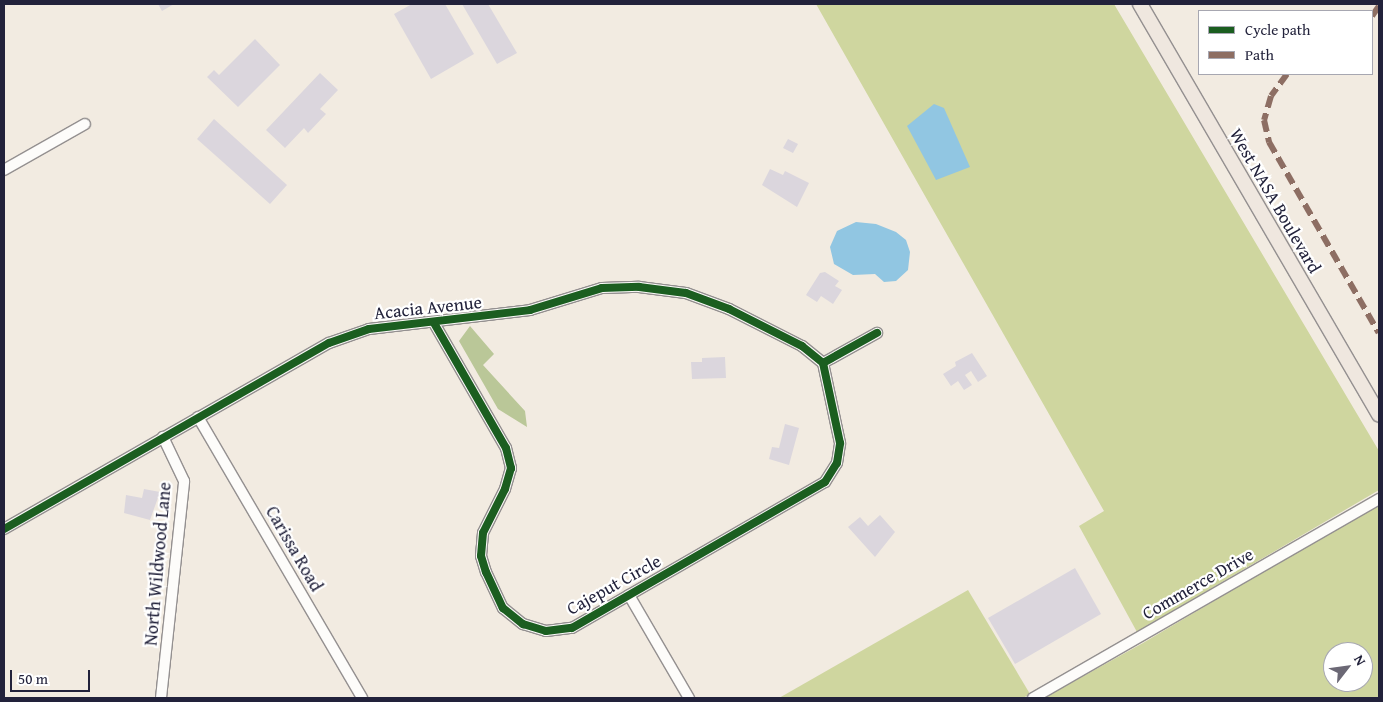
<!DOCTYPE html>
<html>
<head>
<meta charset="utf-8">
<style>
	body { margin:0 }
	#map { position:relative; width:1383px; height:702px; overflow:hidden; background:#f2ebe1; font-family:"Gentium Book Plus",serif }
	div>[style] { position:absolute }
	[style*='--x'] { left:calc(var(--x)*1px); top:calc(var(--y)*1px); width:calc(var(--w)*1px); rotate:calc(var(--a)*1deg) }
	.green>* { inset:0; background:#cfd69f }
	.forest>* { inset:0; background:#bac798 }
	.water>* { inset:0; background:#91c6e2 }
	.building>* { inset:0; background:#dbd6dd }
	.roads { filter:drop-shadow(1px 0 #949090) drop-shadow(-1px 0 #949090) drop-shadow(0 1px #949090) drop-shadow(0 -1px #949090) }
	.minor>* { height:10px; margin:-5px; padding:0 5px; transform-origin:5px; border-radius:5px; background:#fdfcfa }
	.major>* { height:14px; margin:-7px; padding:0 7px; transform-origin:7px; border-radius:7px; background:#efe7df }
	.quiet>* { height:6px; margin-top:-3px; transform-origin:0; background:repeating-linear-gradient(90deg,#8d6e63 0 12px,transparent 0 18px) }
	.cycleway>* { height:8px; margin:-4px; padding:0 4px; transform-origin:4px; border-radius:4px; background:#1b5e20 }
	span { translate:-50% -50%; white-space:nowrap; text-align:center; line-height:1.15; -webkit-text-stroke:4.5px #fff; paint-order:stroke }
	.street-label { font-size:18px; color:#22223b }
	.frame { position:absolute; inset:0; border:5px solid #22223b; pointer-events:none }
	.legend { position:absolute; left:1198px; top:10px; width:175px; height:65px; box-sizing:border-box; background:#fff; border:1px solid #a7a7b1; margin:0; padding:6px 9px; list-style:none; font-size:15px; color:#22223b }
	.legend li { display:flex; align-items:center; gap:10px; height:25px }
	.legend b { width:25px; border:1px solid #a7a7b1 }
	.north { position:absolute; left:1323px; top:642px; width:50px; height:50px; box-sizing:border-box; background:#fff; border:1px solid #a7a7b1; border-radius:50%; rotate:60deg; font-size:14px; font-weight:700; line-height:20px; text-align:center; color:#22223b }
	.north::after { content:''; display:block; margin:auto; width:18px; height:22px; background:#6b6875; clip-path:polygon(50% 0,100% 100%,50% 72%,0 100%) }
	.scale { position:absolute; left:10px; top:670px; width:80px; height:22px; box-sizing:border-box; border:2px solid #22223b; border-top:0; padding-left:6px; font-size:15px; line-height:18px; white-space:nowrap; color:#22223b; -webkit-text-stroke:4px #fff; paint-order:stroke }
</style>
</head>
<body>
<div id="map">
	<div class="green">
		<i style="clip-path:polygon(816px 4px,1114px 4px,1379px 451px,1379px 490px,1137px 632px,1079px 526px,1104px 511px)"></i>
		<i style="clip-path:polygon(evenodd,1379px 503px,1379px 698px,1044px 698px,1143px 643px,1379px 503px,1333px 652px,1363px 652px,1363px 682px,1333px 682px,1333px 652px)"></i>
		<i style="clip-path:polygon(968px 590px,1030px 694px,1023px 698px,779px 698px)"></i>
	</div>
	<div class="forest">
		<i style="clip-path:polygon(470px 326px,494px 354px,483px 365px,525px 411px,527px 427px,498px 409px,459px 341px)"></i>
	</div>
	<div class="water">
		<i style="clip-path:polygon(934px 104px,944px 108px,970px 167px,936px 180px,907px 126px)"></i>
		<i style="clip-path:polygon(856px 222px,876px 224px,896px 232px,906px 240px,910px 252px,908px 270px,896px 281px,884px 282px,875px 274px,853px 275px,834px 264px,830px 247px,837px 231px)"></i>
	</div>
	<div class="building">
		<i style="clip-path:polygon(158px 4px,174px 4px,162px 11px)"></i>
		<i style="clip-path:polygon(412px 4px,445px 4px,474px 54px,431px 79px,394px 14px)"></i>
		<i style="clip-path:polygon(462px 4px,488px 4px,517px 53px,497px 64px)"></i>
		<i style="clip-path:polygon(255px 39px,280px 65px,238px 107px,207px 77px,214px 70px,219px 75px)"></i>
		<i style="clip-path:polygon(320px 73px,338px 90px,320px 109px,326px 114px,308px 133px,304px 128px,285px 148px,266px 130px)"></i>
		<i style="clip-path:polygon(214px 119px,287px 185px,270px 204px,197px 139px)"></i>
		<i style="clip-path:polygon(788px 139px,798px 144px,793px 153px,783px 148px)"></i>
		<i style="clip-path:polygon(770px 169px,783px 175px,785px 171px,809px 183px,797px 207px,762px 185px)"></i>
		<i style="clip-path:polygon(825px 272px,839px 281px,835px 286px,842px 290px,833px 304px,821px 296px,817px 302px,806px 295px,820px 273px)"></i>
		<i style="clip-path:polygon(972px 353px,987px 376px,978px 382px,971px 371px,965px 375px,972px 385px,964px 390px,958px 381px,951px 386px,943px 374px,956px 366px,955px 362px)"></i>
		<i style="clip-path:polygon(725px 357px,726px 378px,692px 379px,691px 362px,702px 362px,702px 358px)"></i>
		<i style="clip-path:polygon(785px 424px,799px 428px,789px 465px,769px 459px,772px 447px,779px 448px)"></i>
		<i style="clip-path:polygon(144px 489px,160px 492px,150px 520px,124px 513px,126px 495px,142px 498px)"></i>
		<i style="clip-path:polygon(880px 515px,895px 532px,875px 557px,848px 527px,860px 517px,868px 526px)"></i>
		<i style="clip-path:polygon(1075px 568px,1101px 614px,1015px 664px,988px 618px)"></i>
	</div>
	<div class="roads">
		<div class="minor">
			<i style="--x:4;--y:170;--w:93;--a:-29.6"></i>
			<i style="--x:434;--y:323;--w:144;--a:60.1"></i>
			<i style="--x:506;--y:448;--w:21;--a:76"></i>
			<i style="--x:511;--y:468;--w:22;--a:106"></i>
			<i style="--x:505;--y:489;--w:49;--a:116.6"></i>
			<i style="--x:483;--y:533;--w:23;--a:95"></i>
			<i style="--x:481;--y:556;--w:17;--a:73"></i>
			<i style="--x:486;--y:572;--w:40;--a:65"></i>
			<i style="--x:503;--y:608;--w:26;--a:39"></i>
			<i style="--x:523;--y:624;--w:24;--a:17"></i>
			<i style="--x:546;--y:631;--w:26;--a:-7"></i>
			<i style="--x:572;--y:628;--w:292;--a:-30"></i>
			<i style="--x:825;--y:482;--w:22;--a:-58"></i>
			<i style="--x:837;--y:463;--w:20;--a:-81"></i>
			<i style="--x:840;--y:443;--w:82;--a:-102"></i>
			<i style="--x:198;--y:417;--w:325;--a:59.7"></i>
			<i style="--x:4;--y:529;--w:374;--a:-29.8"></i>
			<i style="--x:329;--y:343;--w:42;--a:-19.3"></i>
			<i style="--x:369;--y:329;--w:162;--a:-6.7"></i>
			<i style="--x:530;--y:310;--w:75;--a:-17"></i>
			<i style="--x:602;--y:288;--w:37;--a:-2"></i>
			<i style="--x:639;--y:287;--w:47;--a:7.3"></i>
			<i style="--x:686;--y:293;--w:46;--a:20.4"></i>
			<i style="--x:729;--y:309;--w:82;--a:26.9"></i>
			<i style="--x:802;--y:346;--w:27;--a:39"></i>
			<i style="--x:823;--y:363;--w:62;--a:-29.1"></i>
			<i style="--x:629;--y:595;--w:119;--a:59.8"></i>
			<i style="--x:161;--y:698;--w:218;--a:-83.9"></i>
			<i style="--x:184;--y:481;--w:49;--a:-115.5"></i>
			<i style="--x:1033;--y:698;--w:399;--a:-29.9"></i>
		</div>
		<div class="major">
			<i style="--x:1140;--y:4;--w:475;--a:59.8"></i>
		</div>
	</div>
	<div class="quiet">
		<i style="--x:1372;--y:16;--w:12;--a:-55"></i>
		<i style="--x:1287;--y:74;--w:27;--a:126"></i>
		<i style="--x:1271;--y:96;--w:25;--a:106"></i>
		<i style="--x:1264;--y:120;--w:23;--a:77"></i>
		<i style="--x:1269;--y:142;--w:220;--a:60.1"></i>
	</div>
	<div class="cycleway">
		<i style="--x:434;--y:323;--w:144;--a:60.1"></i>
		<i style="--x:506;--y:448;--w:21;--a:76"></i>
		<i style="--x:511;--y:468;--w:22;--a:106"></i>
		<i style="--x:505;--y:489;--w:49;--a:116.6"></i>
		<i style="--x:483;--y:533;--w:23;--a:95"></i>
		<i style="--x:481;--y:556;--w:17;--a:73"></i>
		<i style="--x:486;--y:572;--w:40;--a:65"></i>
		<i style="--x:503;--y:608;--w:26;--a:39"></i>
		<i style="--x:523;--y:624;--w:24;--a:17"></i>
		<i style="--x:546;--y:631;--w:26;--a:-7"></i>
		<i style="--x:572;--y:628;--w:292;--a:-30"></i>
		<i style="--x:825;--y:482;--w:22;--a:-58"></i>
		<i style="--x:837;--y:463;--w:20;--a:-81"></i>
		<i style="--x:840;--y:443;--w:82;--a:-102"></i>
		<i style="--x:4;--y:529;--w:374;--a:-29.8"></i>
		<i style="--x:329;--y:343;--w:42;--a:-19.3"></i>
		<i style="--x:369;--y:329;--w:162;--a:-6.7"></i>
		<i style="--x:530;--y:310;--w:75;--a:-17"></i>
		<i style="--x:602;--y:288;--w:37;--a:-2"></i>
		<i style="--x:639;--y:287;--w:47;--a:7.3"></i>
		<i style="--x:686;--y:293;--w:46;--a:20.4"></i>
		<i style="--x:729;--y:309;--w:82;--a:26.9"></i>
		<i style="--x:802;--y:346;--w:27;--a:39"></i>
		<i style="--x:823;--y:363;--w:62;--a:-29.1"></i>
	</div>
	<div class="street-label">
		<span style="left:1275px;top:201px;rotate:60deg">West NASA Boulevard</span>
		<span style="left:428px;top:308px;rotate:-6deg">Acacia Avenue</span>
		<span style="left:294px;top:549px;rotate:60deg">Carissa Road</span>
		<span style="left:158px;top:564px;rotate:-85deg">North Wildwood Lane</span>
		<span style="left:1198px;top:584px;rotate:-30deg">Commerce Drive</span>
		<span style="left:614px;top:585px;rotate:-29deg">Cajeput Circle</span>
	</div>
	<div class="frame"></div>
	<ul class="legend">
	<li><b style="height:6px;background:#1b5e20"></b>Cycle path</li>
	<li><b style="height:6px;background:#8d6e63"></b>Path</li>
	</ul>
	<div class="north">N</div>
	<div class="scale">50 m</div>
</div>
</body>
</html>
